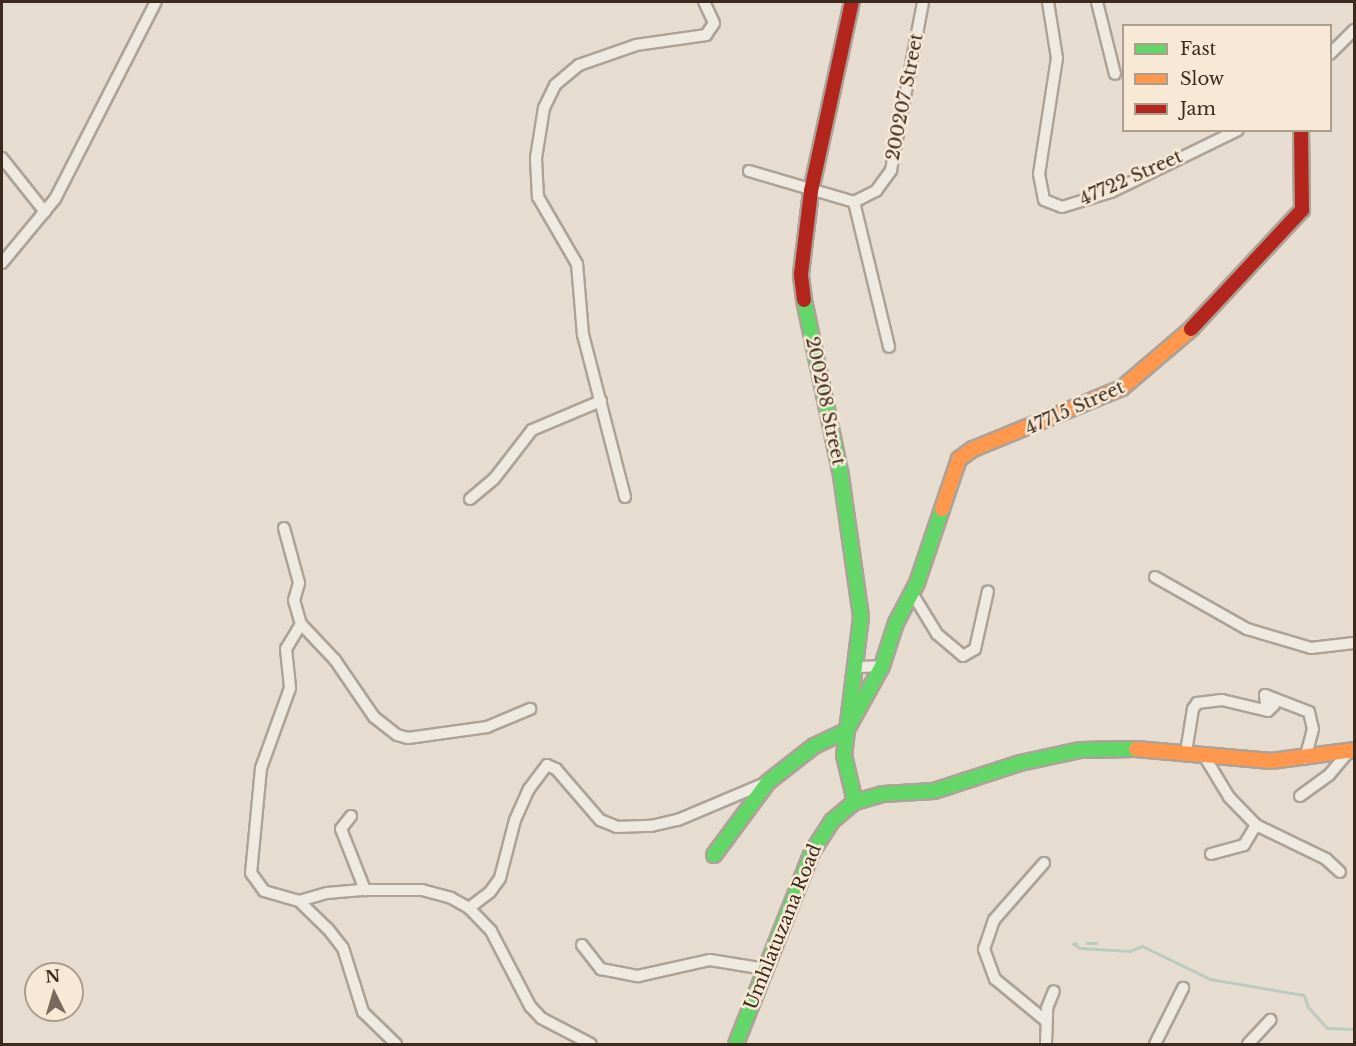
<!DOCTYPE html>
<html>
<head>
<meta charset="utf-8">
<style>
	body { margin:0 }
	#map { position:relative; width:1356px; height:1046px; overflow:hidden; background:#e6ddd0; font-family:"Libre Baskerville",serif }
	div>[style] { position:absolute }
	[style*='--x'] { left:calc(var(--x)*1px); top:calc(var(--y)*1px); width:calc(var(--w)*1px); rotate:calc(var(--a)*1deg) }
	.stream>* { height:3px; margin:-1.5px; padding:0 1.5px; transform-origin:1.5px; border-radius:1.5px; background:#bbcbbf }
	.roads { filter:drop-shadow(2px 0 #aca298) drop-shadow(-2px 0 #aca298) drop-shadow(0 2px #aca298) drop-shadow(0 -2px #aca298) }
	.street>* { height:10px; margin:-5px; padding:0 5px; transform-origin:5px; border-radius:5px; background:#eee9e1 }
	.fast>* { height:14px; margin:-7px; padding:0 7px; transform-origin:7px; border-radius:7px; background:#63d668 }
	.slow>* { height:14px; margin:-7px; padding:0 7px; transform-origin:7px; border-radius:7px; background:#ff974d }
	.jam>* { height:14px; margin:-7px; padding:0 7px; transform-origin:7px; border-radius:7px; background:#b3261e }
	span { translate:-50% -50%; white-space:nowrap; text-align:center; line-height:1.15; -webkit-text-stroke:5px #f7e9d6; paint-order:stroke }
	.street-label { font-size:18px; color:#3c2a1f }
	.frame { position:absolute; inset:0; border:3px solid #3c2a1f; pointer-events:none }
	.legend { position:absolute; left:1122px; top:24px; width:210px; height:108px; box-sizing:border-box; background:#f7e9d6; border:2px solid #ac9d8d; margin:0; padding:8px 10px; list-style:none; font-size:18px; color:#3c2a1f }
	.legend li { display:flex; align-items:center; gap:12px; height:30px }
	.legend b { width:30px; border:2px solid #ac9d8d }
	.north { position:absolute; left:24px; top:962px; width:60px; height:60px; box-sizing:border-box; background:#f7e9d6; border:2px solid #ac9d8d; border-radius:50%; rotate:355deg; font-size:16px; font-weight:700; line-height:24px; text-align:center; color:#3c2a1f }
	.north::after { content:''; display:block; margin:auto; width:21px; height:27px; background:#78695d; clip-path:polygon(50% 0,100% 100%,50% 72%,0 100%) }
</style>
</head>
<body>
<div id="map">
	<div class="stream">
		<i style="--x:1076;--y:943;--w:3;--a:162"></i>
		<i style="--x:1073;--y:944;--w:8;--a:30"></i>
		<i style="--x:1080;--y:948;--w:50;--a:3.4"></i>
		<i style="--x:1130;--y:951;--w:13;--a:-23"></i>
		<i style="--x:1142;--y:946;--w:76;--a:25.9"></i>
		<i style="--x:1210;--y:979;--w:95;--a:9.7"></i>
		<i style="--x:1304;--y:995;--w:13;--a:72"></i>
		<i style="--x:1308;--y:1007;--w:28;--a:48"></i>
		<i style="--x:1327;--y:1028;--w:27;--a:2"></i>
		<i style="--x:1087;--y:943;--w:9;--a:0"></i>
	</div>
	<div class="roads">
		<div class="street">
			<i style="--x:1048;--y:2;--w:57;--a:80.9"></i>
			<i style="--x:1057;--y:58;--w:117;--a:98.8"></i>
			<i style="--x:1039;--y:174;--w:26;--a:79"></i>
			<i style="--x:1044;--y:200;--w:19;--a:21"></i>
			<i style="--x:1062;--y:207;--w:51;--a:-17"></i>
			<i style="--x:1111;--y:192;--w:141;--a:-26"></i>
			<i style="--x:1097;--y:2;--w:74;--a:76"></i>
			<i style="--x:1330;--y:54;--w:34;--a:-45"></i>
			<i style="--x:2;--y:158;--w:69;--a:51.5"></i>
			<i style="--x:749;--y:171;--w:109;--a:16.4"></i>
			<i style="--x:854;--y:202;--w:25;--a:-27"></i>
			<i style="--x:876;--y:191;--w:26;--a:-54"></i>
			<i style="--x:891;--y:170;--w:171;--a:-79.2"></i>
			<i style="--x:854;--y:202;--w:149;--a:76.4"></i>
			<i style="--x:2;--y:263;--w:83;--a:-50.4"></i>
			<i style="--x:55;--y:199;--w:221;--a:-62.9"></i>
			<i style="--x:625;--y:497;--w:167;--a:-104.5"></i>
			<i style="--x:583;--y:335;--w:71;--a:-94.8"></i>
			<i style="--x:577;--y:264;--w:78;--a:-120.2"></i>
			<i style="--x:538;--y:197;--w:39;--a:-93"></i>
			<i style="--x:536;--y:158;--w:51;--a:-80.9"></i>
			<i style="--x:544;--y:108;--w:25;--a:-64"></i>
			<i style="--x:555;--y:85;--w:31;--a:-40"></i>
			<i style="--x:579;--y:65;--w:60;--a:-19.3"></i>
			<i style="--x:636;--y:45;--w:71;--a:-8.1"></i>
			<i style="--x:706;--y:35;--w:14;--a:-56"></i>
			<i style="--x:714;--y:23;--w:23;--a:-115"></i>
			<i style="--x:470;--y:499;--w:31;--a:-40"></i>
			<i style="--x:494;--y:479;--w:62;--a:-52.2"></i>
			<i style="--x:532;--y:430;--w:75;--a:-22.8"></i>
			<i style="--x:284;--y:528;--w:57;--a:74.7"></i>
			<i style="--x:299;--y:583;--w:18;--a:106"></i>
			<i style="--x:294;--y:600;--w:25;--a:74"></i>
			<i style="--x:301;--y:624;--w:29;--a:121"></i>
			<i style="--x:286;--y:649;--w:39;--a:84"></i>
			<i style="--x:290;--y:688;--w:85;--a:109.9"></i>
			<i style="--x:261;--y:768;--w:105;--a:95.4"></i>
			<i style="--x:251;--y:873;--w:22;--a:54"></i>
			<i style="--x:264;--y:891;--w:36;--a:16"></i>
			<i style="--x:299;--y:901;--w:40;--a:44"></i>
			<i style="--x:328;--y:929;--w:24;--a:52"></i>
			<i style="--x:343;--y:948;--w:67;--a:72.6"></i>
			<i style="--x:363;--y:1012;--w:46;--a:44.1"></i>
			<i style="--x:1155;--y:577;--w:106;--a:29.5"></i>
			<i style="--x:1247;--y:629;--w:67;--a:16.5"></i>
			<i style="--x:1311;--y:648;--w:43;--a:-6.6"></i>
			<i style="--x:912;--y:593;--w:48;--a:58.6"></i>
			<i style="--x:937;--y:634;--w:34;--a:40"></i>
			<i style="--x:963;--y:656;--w:14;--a:-30"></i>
			<i style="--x:975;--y:649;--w:59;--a:-77.4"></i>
			<i style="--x:301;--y:624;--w:50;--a:46.6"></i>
			<i style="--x:335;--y:660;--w:69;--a:55.6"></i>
			<i style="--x:374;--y:717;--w:29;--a:38"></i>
			<i style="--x:397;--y:735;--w:11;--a:15"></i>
			<i style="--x:408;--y:738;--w:80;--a:-7.9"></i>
			<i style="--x:487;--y:727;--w:47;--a:-22.7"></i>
			<i style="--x:858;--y:667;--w:24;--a:-2"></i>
			<i style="--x:1186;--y:752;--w:44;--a:-80.8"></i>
			<i style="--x:1193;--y:709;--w:7;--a:-56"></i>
			<i style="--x:1197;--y:703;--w:25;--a:-7"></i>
			<i style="--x:1222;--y:700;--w:47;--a:13.4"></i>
			<i style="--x:1268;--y:711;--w:8;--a:-45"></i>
			<i style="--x:1274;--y:705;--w:8;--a:-173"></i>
			<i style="--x:1266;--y:704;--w:9;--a:-96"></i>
			<i style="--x:1265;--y:695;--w:47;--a:21.1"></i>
			<i style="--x:1309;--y:712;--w:17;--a:77"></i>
			<i style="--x:1313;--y:729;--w:31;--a:105"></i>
			<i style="--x:1203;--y:754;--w:50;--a:58.8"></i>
			<i style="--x:1229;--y:797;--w:39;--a:46"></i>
			<i style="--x:1256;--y:825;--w:78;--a:25.9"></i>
			<i style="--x:1326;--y:859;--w:19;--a:43"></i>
			<i style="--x:1300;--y:796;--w:36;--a:-36"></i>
			<i style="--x:1329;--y:775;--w:31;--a:-50"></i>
			<i style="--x:351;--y:816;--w:16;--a:128"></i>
			<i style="--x:341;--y:829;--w:66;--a:68.5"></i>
			<i style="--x:1211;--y:854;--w:34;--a:-15"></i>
			<i style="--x:1244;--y:845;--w:23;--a:-59"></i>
			<i style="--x:1044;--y:863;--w:76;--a:131.3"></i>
			<i style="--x:994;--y:920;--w:31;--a:109"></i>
			<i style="--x:984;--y:949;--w:32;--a:70"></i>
			<i style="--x:995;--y:979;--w:66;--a:39.5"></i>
			<i style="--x:299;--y:901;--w:29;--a:-16"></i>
			<i style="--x:327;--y:893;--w:38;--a:-5"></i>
			<i style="--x:365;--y:890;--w:57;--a:0"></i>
			<i style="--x:422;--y:890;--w:30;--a:15"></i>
			<i style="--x:451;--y:898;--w:21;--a:29"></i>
			<i style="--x:469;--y:908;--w:32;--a:46"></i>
			<i style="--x:491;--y:931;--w:85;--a:62.5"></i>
			<i style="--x:530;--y:1006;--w:16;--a:47"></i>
			<i style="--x:541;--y:1018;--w:56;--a:27.5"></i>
			<i style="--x:469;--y:908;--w:26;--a:-37"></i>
			<i style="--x:490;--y:892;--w:17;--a:-54"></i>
			<i style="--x:500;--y:878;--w:60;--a:-75.5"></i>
			<i style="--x:515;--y:820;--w:34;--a:-66"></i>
			<i style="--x:529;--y:789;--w:30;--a:-53"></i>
			<i style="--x:547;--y:765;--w:10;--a:24"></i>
			<i style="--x:556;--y:769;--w:67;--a:49.2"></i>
			<i style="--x:600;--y:820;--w:18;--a:22"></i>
			<i style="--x:617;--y:827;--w:34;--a:-2"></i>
			<i style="--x:651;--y:826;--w:28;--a:-13"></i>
			<i style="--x:678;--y:820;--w:98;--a:-22.9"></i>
			<i style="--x:582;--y:945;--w:31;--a:52"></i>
			<i style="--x:601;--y:969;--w:38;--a:11"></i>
			<i style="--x:638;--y:976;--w:74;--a:-12.5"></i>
			<i style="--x:710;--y:960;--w:56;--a:9.3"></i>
			<i style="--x:1046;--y:1044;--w:36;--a:-88"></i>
			<i style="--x:1047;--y:1008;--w:18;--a:-68"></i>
			<i style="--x:1155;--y:1044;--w:63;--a:-63.4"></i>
			<i style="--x:1248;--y:1044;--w:33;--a:-47"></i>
		</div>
		<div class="fast">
			<i style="--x:804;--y:300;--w:180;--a:78.1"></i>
			<i style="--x:841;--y:476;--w:142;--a:81.9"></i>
			<i style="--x:861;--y:617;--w:139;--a:97"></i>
			<i style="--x:844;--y:755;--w:48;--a:76.8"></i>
			<i style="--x:714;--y:855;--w:91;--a:-53.5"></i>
			<i style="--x:768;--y:782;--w:58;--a:-38"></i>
			<i style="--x:814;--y:746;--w:35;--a:-25"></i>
			<i style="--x:846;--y:731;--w:74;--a:-61"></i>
			<i style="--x:882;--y:666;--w:45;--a:-72"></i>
			<i style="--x:896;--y:623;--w:45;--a:-62.3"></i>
			<i style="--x:917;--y:583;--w:78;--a:-71.3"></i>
			<i style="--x:736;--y:1044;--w:206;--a:-68.4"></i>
			<i style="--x:812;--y:852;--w:37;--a:-57"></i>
			<i style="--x:832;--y:821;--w:30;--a:-40"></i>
			<i style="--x:855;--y:802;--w:29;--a:-16"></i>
			<i style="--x:883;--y:794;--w:51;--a:-3.4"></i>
			<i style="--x:934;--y:791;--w:90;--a:-18"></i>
			<i style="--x:1020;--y:763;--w:61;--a:-12.2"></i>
			<i style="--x:1080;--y:750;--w:56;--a:-1"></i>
		</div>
		<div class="slow">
			<i style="--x:942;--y:509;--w:53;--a:-71.2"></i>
			<i style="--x:959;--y:459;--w:17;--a:-36"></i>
			<i style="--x:973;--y:449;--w:161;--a:-22.3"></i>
			<i style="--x:1122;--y:388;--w:91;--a:-40.5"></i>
			<i style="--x:1136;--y:749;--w:136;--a:5.1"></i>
			<i style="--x:1271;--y:761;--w:84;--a:-7.5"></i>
		</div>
		<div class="jam">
			<i style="--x:804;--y:300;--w:26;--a:-97"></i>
			<i style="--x:801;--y:274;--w:84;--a:-83.1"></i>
			<i style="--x:811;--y:191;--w:193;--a:-77.8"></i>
			<i style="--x:1191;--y:329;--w:163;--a:-47"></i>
			<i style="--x:1302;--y:210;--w:80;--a:-90.7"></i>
		</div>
	</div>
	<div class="street-label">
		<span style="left:905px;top:97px;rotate:-79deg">200207 Street</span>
		<span style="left:1131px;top:178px;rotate:-24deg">47722 Street</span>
		<span style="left:825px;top:401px;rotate:78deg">200208 Street</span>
		<span style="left:1075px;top:408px;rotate:-24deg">47715 Street</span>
		<span style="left:783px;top:927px;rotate:-68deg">Umhlatuzana Road</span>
	</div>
	<div class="frame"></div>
	<ul class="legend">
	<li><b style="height:8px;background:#63d668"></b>Fast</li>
	<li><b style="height:8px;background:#ff974d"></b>Slow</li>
	<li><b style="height:8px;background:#b3261e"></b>Jam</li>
	</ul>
	<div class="north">N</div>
</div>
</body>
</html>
